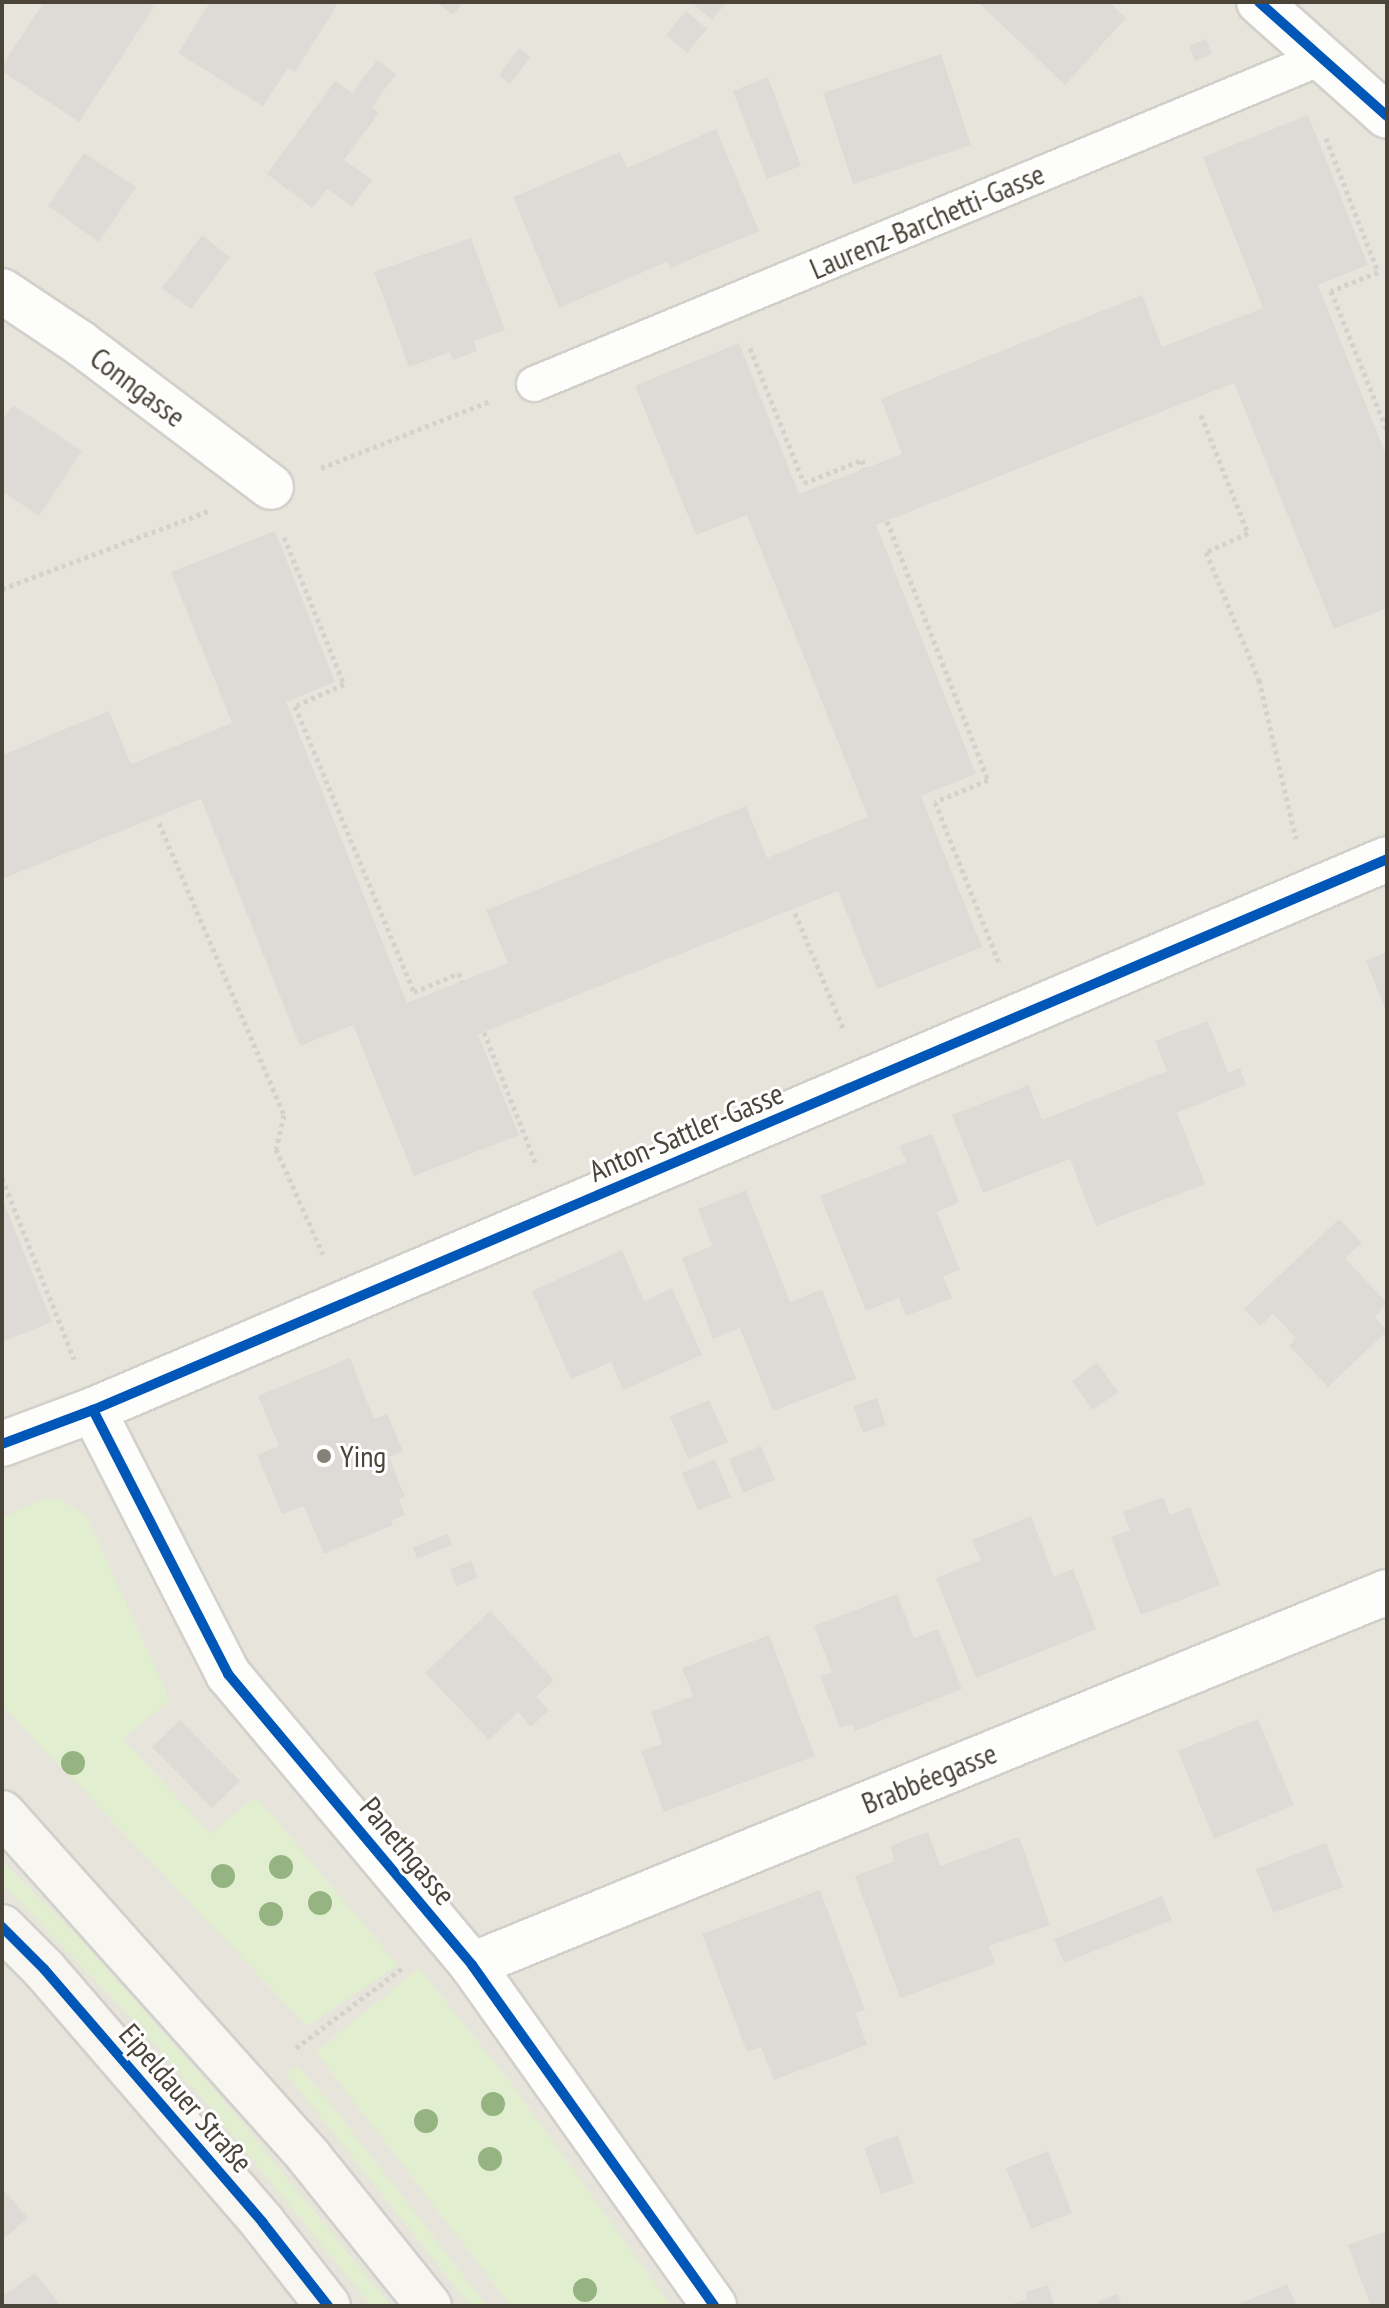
<!DOCTYPE html>
<html>
<head>
<meta charset="utf-8">
<style>
	body { margin:0 }
	#map { position:relative; width:1389px; height:2308px; overflow:hidden; background:#f4f2ee; font-family:"PT Sans Narrow",sans-serif }
	div>[style] { position:absolute }
	[style*='--x'] { left:calc(var(--x)*1px); top:calc(var(--y)*1px); width:calc(var(--w)*1px); rotate:calc(var(--a)*1deg) }
	.residential>* { inset:0; background:#e7e4dc }
	.green>* { inset:0; background:#e1eecf }
	.building>* { inset:0; background:#dedbd6 }
	.path>* { height:5px; margin-top:-2.5px; transform-origin:0; background:repeating-linear-gradient(90deg,#d3d2cc 0 4px,transparent 0 8px) }
	.roads { filter:drop-shadow(2px 0 #d2d0cb) drop-shadow(-2px 0 #d2d0cb) drop-shadow(0 2px #d2d0cb) drop-shadow(0 -2px #d2d0cb) }
	.lane>* { height:34px; margin:-17px; padding:0 17px; transform-origin:17px; border-radius:17px; background:#fdfdfc }
	.street>* { height:44px; margin:-22px; padding:0 22px; transform-origin:22px; border-radius:22px; background:#fdfdfc }
	.secondary>* { height:44px; margin:-22px; padding:0 22px; transform-origin:22px; border-radius:22px; background:#f7f6f1 }
	.cycleway>* { height:10px; margin:-5px; padding:0 5px; transform-origin:5px; border-radius:5px; background:#0057b8 }
	.trees>* { width:24px; height:24px; margin:-12px; border-radius:50%; background:#96b382 }
	.dots>* { width:22px; height:22px; translate:-50% -50%; box-sizing:border-box; border:4px solid #fff; border-radius:50% }
	span { translate:-50% -50%; white-space:nowrap; text-align:center; line-height:1.15; -webkit-text-stroke:6px #fff; paint-order:stroke }
	.street-label { font-size:30px; color:#4b4439 }
	.poi-label { font-size:30px; color:#4b4439 }
	.left { translate:0 -50%; text-align:left }
	.frame { position:absolute; inset:0; border:4px solid #4b4439; pointer-events:none }
</style>
</head>
<body>
<div id="map">
	<div class="residential">
		<i style="clip-path:polygon(2px 2px,1387px 2px,1387px 2306px,2px 2306px)"></i>
	</div>
	<div class="green">
		<i style="clip-path:polygon(43px 1499px,60px 1499px,86px 1515px,170px 1700px,123px 1739px,211px 1834px,256px 1796px,398px 1965px,307px 2026px,2px 1705px,2px 1518px)"></i>
		<i style="clip-path:polygon(2px 1860px,83px 1942px,242px 2122px,391px 2306px,371px 2306px,214px 2112px,133px 2020px,2px 1884px)"></i>
		<i style="clip-path:polygon(419px 1968px,508px 2079px,671px 2306px,511px 2306px,316px 2052px)"></i>
		<i style="clip-path:polygon(291px 2068px,299px 2068px,327px 2099px,487px 2306px,470px 2306px,286px 2073px)"></i>
	</div>
	<div class="building">
		<i style="clip-path:polygon(44px 2px,146px 2px,154px 7px,79px 122px,2px 71px,2px 66px)"></i>
		<i style="clip-path:polygon(210px 2px,333px 2px,337px 5px,295px 72px,288px 68px,263px 106px,178px 53px)"></i>
		<i style="clip-path:polygon(436px 2px,463px 2px,453px 15px)"></i>
		<i style="clip-path:polygon(691px 2px,727px 2px,712px 20px)"></i>
		<i style="clip-path:polygon(978px 2px,1109px 2px,1126px 18px,1065px 85px)"></i>
		<i style="clip-path:polygon(686px 11px,707px 29px,687px 53px,666px 35px)"></i>
		<i style="clip-path:polygon(1206px 39px,1212px 54px,1195px 61px,1189px 46px)"></i>
		<i style="clip-path:polygon(519px 48px,531px 57px,510px 84px,499px 76px)"></i>
		<i style="clip-path:polygon(941px 54px,971px 145px,853px 184px,823px 93px)"></i>
		<i style="clip-path:polygon(377px 60px,396px 74px,372px 107px,379px 113px,344px 160px,372px 180px,352px 207px,327px 189px,312px 208px,267px 174px,335px 81px,352px 93px)"></i>
		<i style="clip-path:polygon(768px 77px,801px 166px,767px 179px,733px 91px)"></i>
		<i style="clip-path:polygon(1308px 115px,1368px 265px,1318px 285px,1387px 457px,1387px 608px,1334px 629px,1234px 383px,876px 525px,976px 774px,921px 796px,982px 947px,877px 989px,838px 891px,484px 1032px,478px 1035px,519px 1135px,414px 1176px,353px 1025px,300px 1046px,201px 799px,2px 879px,2px 755px,109px 711px,131px 764px,232px 723px,171px 572px,275px 531px,335px 682px,286px 702px,407px 1003px,508px 963px,486px 910px,746px 806px,767px 858px,868px 817px,747px 515px,696px 535px,635px 386px,739px 343px,799px 494px,902px 454px,881px 399px,1142px 295px,1162px 347px,1263px 308px,1203px 157px)"></i>
		<i style="clip-path:polygon(716px 129px,759px 231px,670px 268px,667px 262px,559px 308px,513px 197px,620px 152px,627px 168px)"></i>
		<i style="clip-path:polygon(84px 153px,136px 187px,99px 242px,48px 206px)"></i>
		<i style="clip-path:polygon(202px 235px,230px 257px,191px 309px,162px 288px)"></i>
		<i style="clip-path:polygon(471px 238px,505px 330px,474px 341px,477px 351px,453px 360px,450px 352px,409px 367px,374px 272px)"></i>
		<i style="clip-path:polygon(13px 405px,82px 451px,39px 516px,2px 491px,2px 422px)"></i>
		<i style="clip-path:polygon(1387px 952px,1387px 1013px,1366px 961px)"></i>
		<i style="clip-path:polygon(1208px 1021px,1228px 1073px,1240px 1068px,1246px 1085px,1177px 1113px,1205px 1184px,1096px 1226px,1070px 1159px,983px 1193px,952px 1115px,1029px 1085px,1042px 1120px,1167px 1071px,1155px 1041px)"></i>
		<i style="clip-path:polygon(932px 1134px,959px 1202px,937px 1212px,960px 1270px,943px 1276px,952px 1298px,906px 1316px,899px 1298px,866px 1311px,820px 1196px,907px 1162px,899px 1146px)"></i>
		<i style="clip-path:polygon(746px 1190px,790px 1302px,822px 1289px,856px 1379px,773px 1411px,740px 1328px,713px 1339px,682px 1258px,712px 1246px,698px 1209px)"></i>
		<i style="clip-path:polygon(2px 1198px,52px 1322px,2px 1342px)"></i>
		<i style="clip-path:polygon(1339px 1219px,1362px 1243px,1345px 1258px,1387px 1303px,1375px 1317px,1387px 1331px,1328px 1387px,1289px 1346px,1296px 1338px,1273px 1314px,1260px 1326px,1244px 1309px)"></i>
		<i style="clip-path:polygon(622px 1250px,644px 1301px,672px 1288px,702px 1355px,623px 1390px,611px 1362px,571px 1379px,532px 1291px)"></i>
		<i style="clip-path:polygon(350px 1358px,374px 1419px,387px 1414px,403px 1451px,389px 1457px,405px 1497px,399px 1499px,405px 1515px,391px 1521px,393px 1525px,324px 1554px,304px 1506px,282px 1514px,257px 1455px,279px 1446px,258px 1396px)"></i>
		<i style="clip-path:polygon(1097px 1363px,1118px 1392px,1093px 1410px,1072px 1381px)"></i>
		<i style="clip-path:polygon(877px 1398px,886px 1425px,863px 1433px,853px 1406px)"></i>
		<i style="clip-path:polygon(709px 1400px,728px 1442px,688px 1459px,670px 1416px)"></i>
		<i style="clip-path:polygon(761px 1446px,775px 1480px,743px 1493px,729px 1459px)"></i>
		<i style="clip-path:polygon(715px 1459px,731px 1497px,698px 1510px,682px 1473px)"></i>
		<i style="clip-path:polygon(1163px 1497px,1170px 1515px,1190px 1507px,1220px 1585px,1141px 1615px,1111px 1537px,1130px 1530px,1123px 1512px)"></i>
		<i style="clip-path:polygon(1031px 1516px,1054px 1577px,1073px 1569px,1096px 1629px,976px 1678px,936px 1578px,981px 1560px,972px 1540px)"></i>
		<i style="clip-path:polygon(448px 1534px,452px 1545px,417px 1559px,413px 1547px)"></i>
		<i style="clip-path:polygon(471px 1561px,478px 1578px,456px 1586px,450px 1569px)"></i>
		<i style="clip-path:polygon(897px 1594px,914px 1638px,938px 1629px,962px 1689px,855px 1731px,853px 1724px,840px 1728px,820px 1676px,832px 1672px,814px 1626px)"></i>
		<i style="clip-path:polygon(490px 1611px,554px 1680px,536px 1697px,549px 1710px,531px 1727px,518px 1712px,489px 1740px,425px 1673px)"></i>
		<i style="clip-path:polygon(769px 1635px,815px 1756px,664px 1812px,641px 1751px,662px 1744px,651px 1712px,693px 1696px,682px 1668px)"></i>
		<i style="clip-path:polygon(1258px 1719px,1294px 1805px,1214px 1839px,1178px 1751px)"></i>
		<i style="clip-path:polygon(180px 1720px,240px 1781px,212px 1808px,152px 1747px)"></i>
		<i style="clip-path:polygon(928px 1832px,940px 1866px,1019px 1837px,1050px 1925px,989px 1946px,995px 1964px,900px 1998px,855px 1876px,895px 1861px,890px 1846px)"></i>
		<i style="clip-path:polygon(1326px 1843px,1343px 1887px,1273px 1913px,1256px 1869px)"></i>
		<i style="clip-path:polygon(820px 1890px,865px 2010px,856px 2013px,867px 2045px,774px 2080px,761px 2047px,747px 2052px,702px 1934px)"></i>
		<i style="clip-path:polygon(1162px 1896px,1172px 1920px,1064px 1963px,1054px 1939px)"></i>
		<i style="clip-path:polygon(898px 2135px,914px 2183px,881px 2194px,864px 2148px)"></i>
		<i style="clip-path:polygon(1048px 2151px,1072px 2213px,1031px 2229px,1006px 2168px)"></i>
		<i style="clip-path:polygon(2px 2188px,28px 2218px,2px 2240px)"></i>
		<i style="clip-path:polygon(1387px 2231px,1387px 2306px,1371px 2306px,1348px 2245px)"></i>
		<i style="clip-path:polygon(35px 2273px,61px 2306px,2px 2306px,2px 2296px)"></i>
		<i style="clip-path:polygon(1287px 2284px,1297px 2306px,1234px 2306px)"></i>
		<i style="clip-path:polygon(1048px 2285px,1055px 2306px,1015px 2306px,1014px 2303px,1027px 2299px,1026px 2292px)"></i>
		<i style="clip-path:polygon(1118px 2294px,1122px 2306px,1099px 2306px,1097px 2302px)"></i>
	</div>
	<div class="path">
		<i style="--x:1326;--y:138;--w:144;--a:68.8"></i>
		<i style="--x:1378;--y:272;--w:51;--a:158"></i>
		<i style="--x:1331;--y:291;--w:150;--a:68.1"></i>
		<i style="--x:750;--y:348;--w:145;--a:68.2"></i>
		<i style="--x:804;--y:483;--w:62;--a:-21.6"></i>
		<i style="--x:862;--y:460;--w:9;--a:69"></i>
		<i style="--x:1201;--y:415;--w:127;--a:68.3"></i>
		<i style="--x:1248;--y:533;--w:46;--a:155.7"></i>
		<i style="--x:1206;--y:552;--w:139;--a:67.5"></i>
		<i style="--x:1259;--y:680;--w:163;--a:76.9"></i>
		<i style="--x:321;--y:468;--w:182;--a:-21.6"></i>
		<i style="--x:887;--y:521;--w:278;--a:68.7"></i>
		<i style="--x:988;--y:780;--w:57;--a:157.5"></i>
		<i style="--x:935;--y:802;--w:175;--a:68.3"></i>
		<i style="--x:284;--y:537;--w:159;--a:67.8"></i>
		<i style="--x:344;--y:684;--w:54;--a:155.8"></i>
		<i style="--x:295;--y:706;--w:310;--a:67.4"></i>
		<i style="--x:414;--y:992;--w:49;--a:-22.9"></i>
		<i style="--x:459;--y:973;--w:9;--a:69"></i>
		<i style="--x:2;--y:589;--w:223;--a:-20.7"></i>
		<i style="--x:159;--y:823;--w:318;--a:66.8"></i>
		<i style="--x:284;--y:1115;--w:35;--a:103"></i>
		<i style="--x:276;--y:1149;--w:115;--a:65.9"></i>
		<i style="--x:795;--y:913;--w:127;--a:67.3"></i>
		<i style="--x:484;--y:1032;--w:142;--a:68.5"></i>
		<i style="--x:2;--y:1178;--w:195;--a:68.3"></i>
		<i style="--x:296;--y:2048;--w:135;--a:-36.9"></i>
	</div>
	<div class="roads">
		<div class="lane">
			<i style="--x:534;--y:384;--w:852;--a:-22.5"></i>
		</div>
		<div class="street">
			<i style="--x:1259;--y:2;--w:171;--a:41.7"></i>
			<i style="--x:2;--y:291;--w:94;--a:33.7"></i>
			<i style="--x:80;--y:343;--w:239;--a:37"></i>
			<i style="--x:93;--y:1410;--w:297;--a:62.9"></i>
			<i style="--x:228;--y:1674;--w:380;--a:50"></i>
			<i style="--x:472;--y:1965;--w:418;--a:54.6"></i>
			<i style="--x:2;--y:1444;--w:97;--a:-20.5"></i>
			<i style="--x:93;--y:1410;--w:1406;--a:-23.06"></i>
			<i style="--x:472;--y:1965;--w:988;--a:-22.18"></i>
		</div>
		<div class="secondary">
			<i style="--x:2;--y:1813;--w:462;--a:48.2"></i>
			<i style="--x:310;--y:2158;--w:190;--a:51.2"></i>
			<i style="--x:2;--y:1927;--w:59;--a:45"></i>
			<i style="--x:44;--y:1969;--w:335;--a:49.2"></i>
			<i style="--x:263;--y:2223;--w:105;--a:51.9"></i>
		</div>
	</div>
	<div class="cycleway">
		<i style="--x:1259;--y:2;--w:171;--a:41.7"></i>
		<i style="--x:93;--y:1410;--w:297;--a:62.9"></i>
		<i style="--x:228;--y:1674;--w:380;--a:50"></i>
		<i style="--x:472;--y:1965;--w:418;--a:54.6"></i>
		<i style="--x:2;--y:1444;--w:97;--a:-20.5"></i>
		<i style="--x:93;--y:1410;--w:1406;--a:-23.06"></i>
		<i style="--x:2;--y:1927;--w:59;--a:45"></i>
		<i style="--x:44;--y:1969;--w:335;--a:49.2"></i>
		<i style="--x:263;--y:2223;--w:105;--a:51.9"></i>
	</div>
	<div class="trees">
		<i style="left:73px;top:1763px"></i>
		<i style="left:281px;top:1867px"></i>
		<i style="left:223px;top:1876px"></i>
		<i style="left:320px;top:1903px"></i>
		<i style="left:271px;top:1914px"></i>
		<i style="left:493px;top:2104px"></i>
		<i style="left:426px;top:2121px"></i>
		<i style="left:490px;top:2159px"></i>
		<i style="left:585px;top:2290px"></i>
	</div>
	<div class="dots">
		<i style="left:324px;top:1456px;background:#868178"></i>
	</div>
	<div class="street-label">
		<span style="left:927px;top:221px;rotate:-23deg">Laurenz-Barchetti-Gasse</span>
		<span style="left:138px;top:387px;rotate:37deg">Conngasse</span>
		<span style="left:686px;top:1132px;rotate:-23deg">Anton-Sattler-Gasse</span>
		<span style="left:929px;top:1778px;rotate:-22deg">Brabbéegasse</span>
		<span style="left:408px;top:1851px;rotate:50deg">Panethgasse</span>
		<span style="left:186px;top:2098px;rotate:49deg">Eipeldauer Straße</span>
	</div>
	<div class="poi-label">
		<span class="left" style="left:340px;top:1456px">Ying</span>
	</div>
	<div class="frame"></div>
</div>
</body>
</html>
